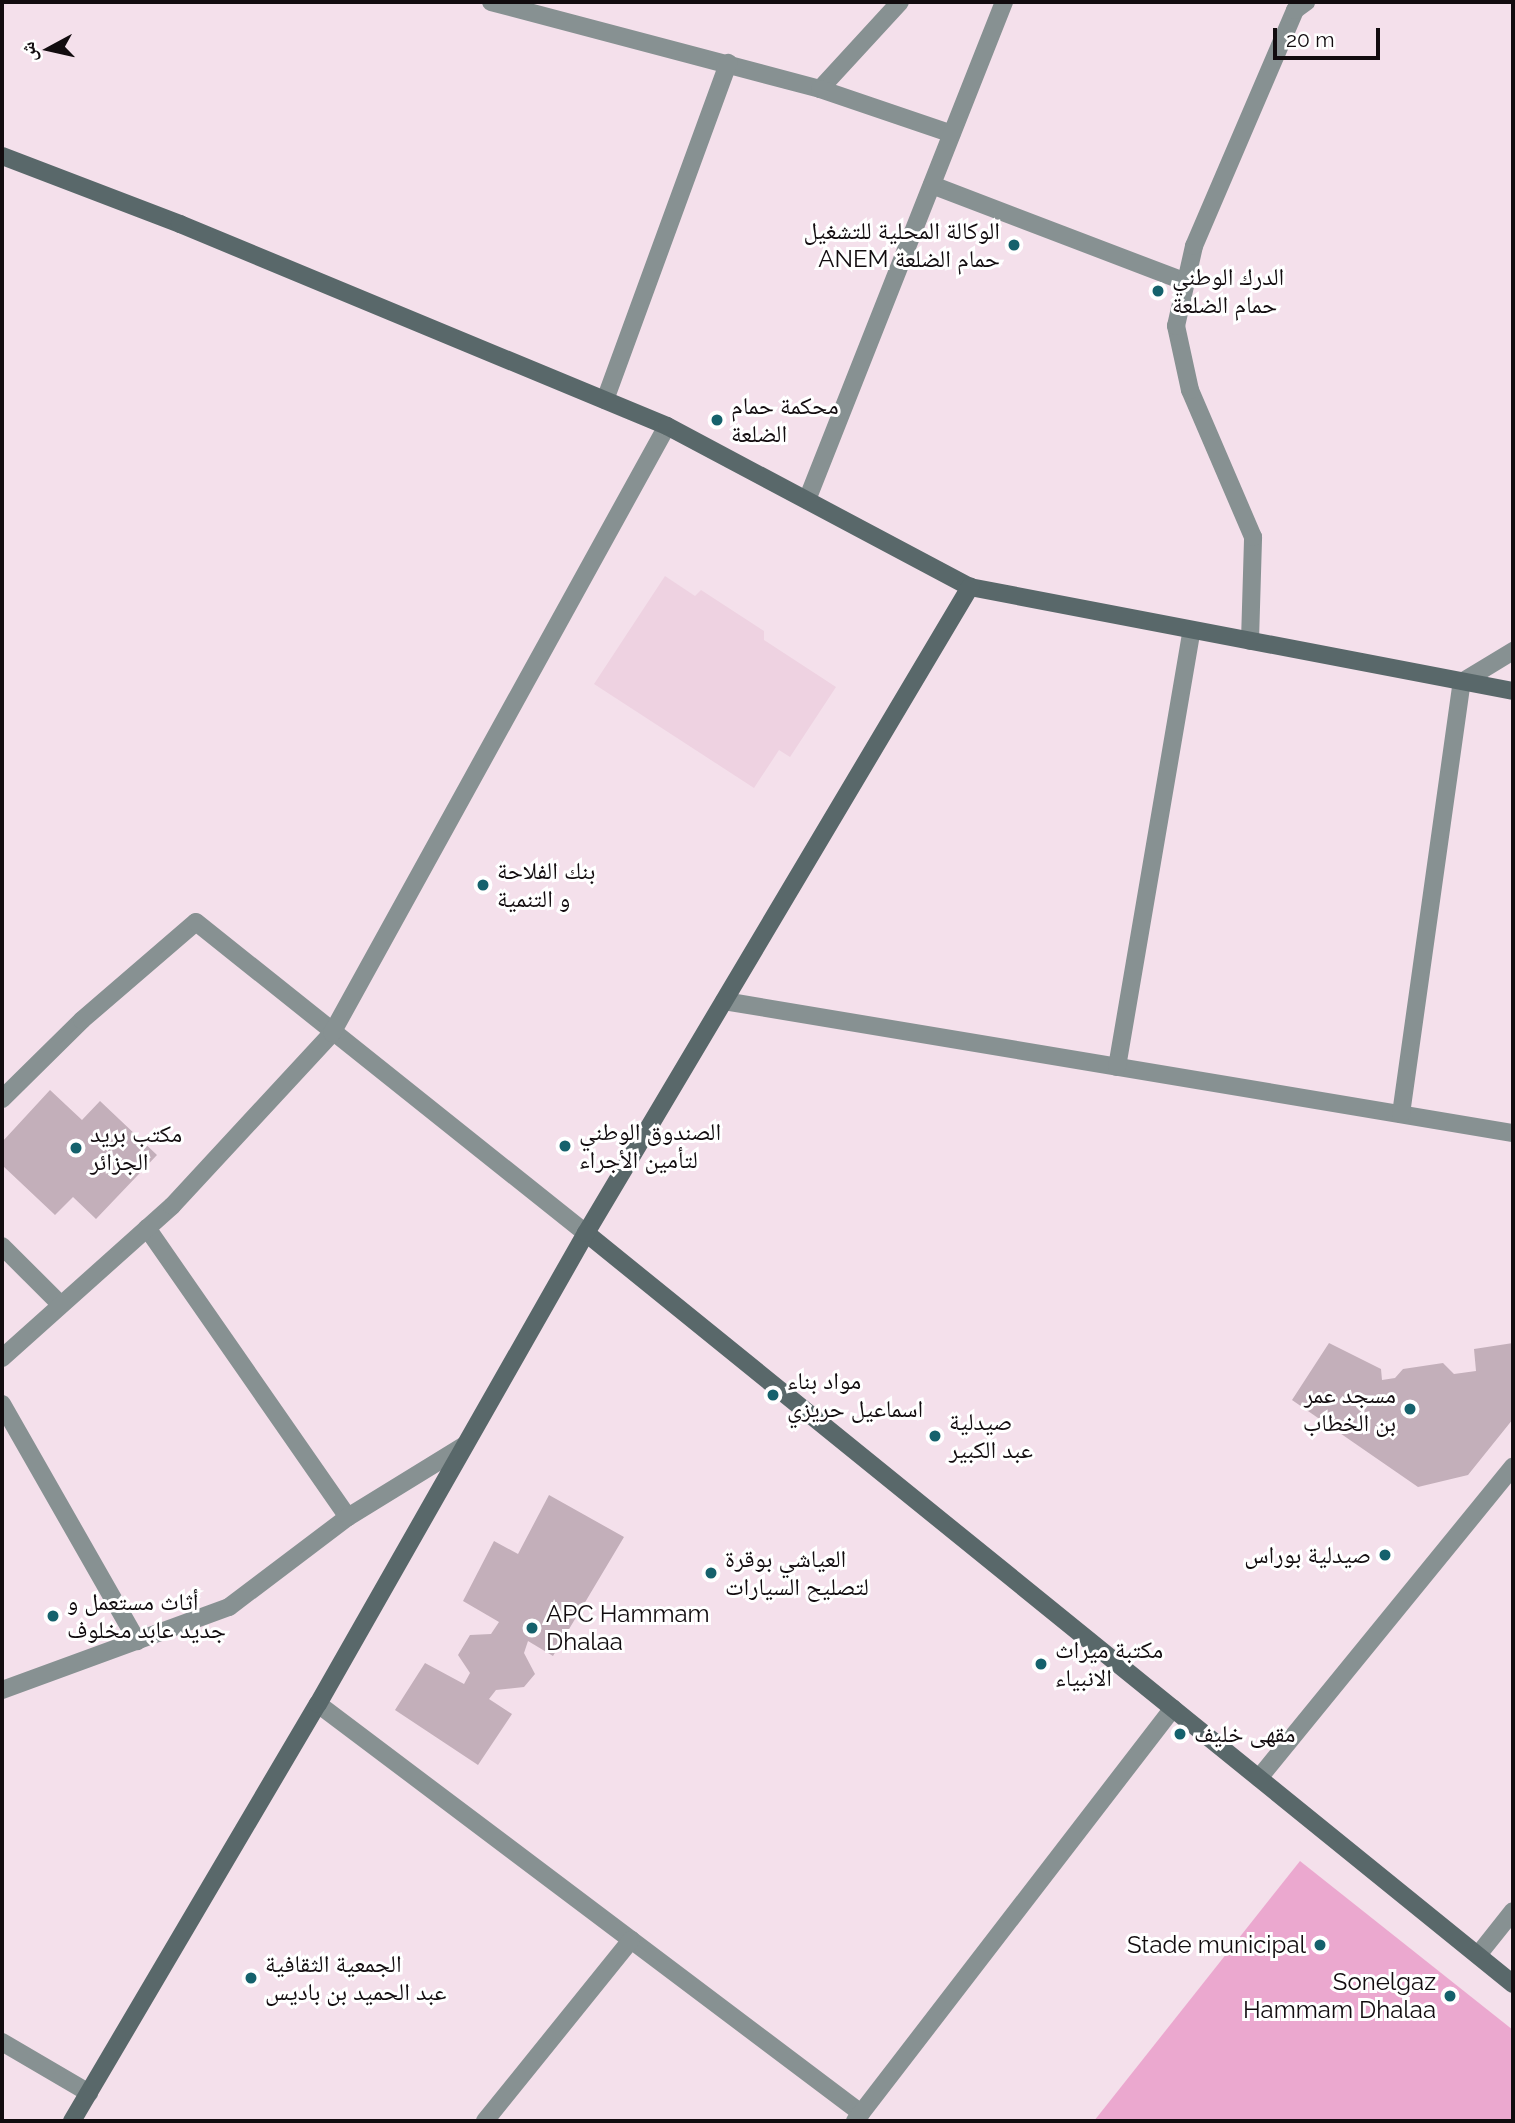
<!DOCTYPE html>
<html>
<head>
<meta charset="utf-8">
<style>
	body { margin:0 }
	#map { position:relative; width:1515px; height:2123px; overflow:hidden; background:#f4e0eb; font-family:Raleway,"Noto Naskh Arabic",sans-serif }
	div>[style] { position:absolute }
	[style*='--x'] { left:calc(var(--x)*1px); top:calc(var(--y)*1px); width:calc(var(--w)*1px); rotate:calc(var(--a)*1deg) }
	.built>* { inset:0; background:#eed2e1 }
	.green>* { inset:0; background:#eba8cf }
	.building>* { inset:0; background:#c3afba }
	.street>* { height:18px; margin:-9px; padding:0 9px; transform-origin:9px; border-radius:9px; background:#879192 }
	.secondary>* { height:18px; margin:-9px; padding:0 9px; transform-origin:9px; border-radius:9px; background:#59686a }
	.dots>* { width:19px; height:19px; translate:-50% -50%; box-sizing:border-box; border:4px solid #fff; border-radius:50% }
	span { translate:-50% -50%; white-space:nowrap; text-align:center; line-height:1.15; -webkit-text-stroke:6px #fff; paint-order:stroke }
	.poi-label { font-size:24px; color:#120c0f }
	.right { translate:-100% -50%; text-align:right }
	.left { translate:0 -50%; text-align:left }
	.frame { position:absolute; inset:0; border:4px solid #120c0f; pointer-events:none }
	.north { position:absolute; left:14px; top:14px; width:70px; height:70px; -webkit-text-stroke:5px #fff; paint-order:stroke; rotate:262deg; font-size:19px; font-weight:700; line-height:28px; text-align:center; color:#120c0f }
	.north::after { content:''; display:block; margin:auto; width:24px; height:32px; background:#120c0f; clip-path:polygon(50% 0,100% 100%,50% 72%,0 100%) }
	.scale { position:absolute; left:1273px; top:28px; width:107px; height:32px; box-sizing:border-box; border:4px solid #120c0f; border-top:0; padding-left:9px; font-size:21px; line-height:24px; white-space:nowrap; color:#120c0f; -webkit-text-stroke:5px #fff; paint-order:stroke }
</style>
</head>
<body>
<div id="map">
	<div class="built">
		<i style="clip-path:polygon(665px 576px,695px 596px,701px 590px,764px 631px,764px 640px,836px 687px,790px 757px,779px 750px,754px 788px,594px 684px)"></i>
	</div>
	<div class="green">
		<i style="clip-path:polygon(1300px 1861px,1513px 2030px,1513px 2121px,1094px 2121px)"></i>
	</div>
	<div class="building">
		<i style="clip-path:polygon(50px 1090px,82px 1120px,100px 1101px,157px 1155px,96px 1219px,73px 1197px,55px 1215px,2px 1165px,2px 1142px)"></i>
		<i style="clip-path:polygon(1329px 1343px,1381px 1369px,1382px 1380px,1395px 1378px,1403px 1369px,1443px 1363px,1454px 1374px,1476px 1371px,1474px 1349px,1513px 1343px,1513px 1419px,1468px 1475px,1418px 1487px,1292px 1400px)"></i>
		<i style="clip-path:polygon(549px 1495px,624px 1537px,553px 1656px,528px 1641px,524px 1653px,535px 1674px,524px 1687px,496px 1690px,489px 1699px,512px 1714px,478px 1765px,395px 1710px,425px 1663px,464px 1684px,470px 1673px,458px 1655px,470px 1635px,491px 1634px,499px 1622px,463px 1601px,494px 1541px,518px 1554px)"></i>
	</div>
	<div class="street">
		<i style="--x:491;--y:2;--w:340;--a:14.8"></i>
		<i style="--x:820;--y:89;--w:118;--a:-47.4"></i>
		<i style="--x:820;--y:89;--w:139;--a:18.8"></i>
		<i style="--x:932;--y:185;--w:272;--a:20.9"></i>
		<i style="--x:605;--y:400;--w:359;--a:-69.9"></i>
		<i style="--x:807;--y:500;--w:536;--a:-68.42"></i>
		<i style="--x:1250;--y:641;--w:104;--a:-88.3"></i>
		<i style="--x:1253;--y:537;--w:160;--a:-113.2"></i>
		<i style="--x:1190;--y:390;--w:66;--a:-102.3"></i>
		<i style="--x:1176;--y:326;--w:82;--a:-77.3"></i>
		<i style="--x:1194;--y:246;--w:257;--a:-66.8"></i>
		<i style="--x:1295;--y:10;--w:14;--a:-36"></i>
		<i style="--x:724;--y:1001;--w:800;--a:9.5"></i>
		<i style="--x:1117;--y:1067;--w:443;--a:-80.3"></i>
		<i style="--x:2;--y:1099;--w:112;--a:-44.6"></i>
		<i style="--x:82;--y:1020;--w:150;--a:-40.7"></i>
		<i style="--x:196;--y:922;--w:499;--a:38.6"></i>
		<i style="--x:1401;--y:1114;--w:436;--a:-82"></i>
		<i style="--x:1462;--y:682;--w:60;--a:-31.3"></i>
		<i style="--x:147;--y:1228;--w:352;--a:55.2"></i>
		<i style="--x:2;--y:1246;--w:83;--a:45"></i>
		<i style="--x:2;--y:1358;--w:228;--a:-41.8"></i>
		<i style="--x:172;--y:1206;--w:236;--a:-47.2"></i>
		<i style="--x:332;--y:1033;--w:693;--a:-61.11"></i>
		<i style="--x:2;--y:1404;--w:273;--a:60.3"></i>
		<i style="--x:2;--y:1690;--w:242;--a:-20.1"></i>
		<i style="--x:229;--y:1607;--w:149;--a:-37.1"></i>
		<i style="--x:348;--y:1517;--w:137;--a:-31.6"></i>
		<i style="--x:318;--y:1704;--w:680;--a:36.99"></i>
		<i style="--x:1259;--y:1778;--w:402;--a:-50.8"></i>
		<i style="--x:1478;--y:1955;--w:56;--a:-51.5"></i>
		<i style="--x:2;--y:2042;--w:101;--a:30.4"></i>
		<i style="--x:485;--y:2121;--w:233;--a:-51.1"></i>
		<i style="--x:855;--y:2121;--w:521;--a:-52.4"></i>
	</div>
	<div class="secondary">
		<i style="--x:2;--y:156;--w:191;--a:20.9"></i>
		<i style="--x:180;--y:224;--w:527;--a:22.53"></i>
		<i style="--x:667;--y:426;--w:343;--a:28"></i>
		<i style="--x:970;--y:587;--w:553;--a:10.84"></i>
		<i style="--x:586;--y:1233;--w:1193;--a:39.01"></i>
		<i style="--x:72;--y:2121;--w:484;--a:-59.5"></i>
		<i style="--x:318;--y:1704;--w:542;--a:-60.36"></i>
		<i style="--x:586;--y:1233;--w:752;--a:-59.27"></i>
	</div>
	<div class="dots">
		<i style="left:1014px;top:245px;background:#15616c"></i>
		<i style="left:1158px;top:291px;background:#15616c"></i>
		<i style="left:717px;top:420px;background:#15616c"></i>
		<i style="left:483px;top:885px;background:#15616c"></i>
		<i style="left:565px;top:1146px;background:#15616c"></i>
		<i style="left:76px;top:1148px;background:#15616c"></i>
		<i style="left:773px;top:1395px;background:#15616c"></i>
		<i style="left:1410px;top:1409px;background:#15616c"></i>
		<i style="left:935px;top:1436px;background:#15616c"></i>
		<i style="left:1385px;top:1555px;background:#15616c"></i>
		<i style="left:711px;top:1573px;background:#15616c"></i>
		<i style="left:53px;top:1616px;background:#15616c"></i>
		<i style="left:532px;top:1628px;background:#15616c"></i>
		<i style="left:1041px;top:1664px;background:#15616c"></i>
		<i style="left:1180px;top:1734px;background:#15616c"></i>
		<i style="left:1320px;top:1945px;background:#15616c"></i>
		<i style="left:251px;top:1978px;background:#15616c"></i>
		<i style="left:1450px;top:1996px;background:#15616c"></i>
	</div>
	<div class="poi-label">
		<span class="right" style="left:1000px;top:245px">الوكالة المحلية للتشغيل<br>ANEM حمام الضلعة</span>
		<span class="left" style="left:1172px;top:291px">الدرك الوطني<br>حمام الضلعة</span>
		<span class="left" style="left:731px;top:420px">محكمة حمام<br>الضلعة</span>
		<span class="left" style="left:497px;top:885px">بنك الفلاحة<br>و التنمية</span>
		<span class="left" style="left:579px;top:1146px">الصندوق الوطني<br>لتأمين الأجراء</span>
		<span class="left" style="left:90px;top:1148px">مكتب بريد<br>الجزائر</span>
		<span class="left" style="left:787px;top:1395px">مواد بناء<br>اسماعيل حريزي</span>
		<span class="right" style="left:1396px;top:1409px">مسجد عمر<br>بن الخطاب</span>
		<span class="left" style="left:949px;top:1436px">صيدلية<br>عبد الكبير</span>
		<span class="right" style="left:1371px;top:1555px">صيدلية بوراس</span>
		<span class="left" style="left:725px;top:1573px">العياشي بوقرة<br>لتصليح السيارات</span>
		<span class="left" style="left:67px;top:1616px">أثاث مستعمل و<br>جديد عابد مخلوف</span>
		<span class="left" style="left:546px;top:1628px">APC Hammam<br>Dhalaa</span>
		<span class="left" style="left:1055px;top:1664px">مكتبة ميراث<br>الانبياء</span>
		<span class="left" style="left:1194px;top:1734px">مقهى خليف</span>
		<span class="right" style="left:1306px;top:1945px">Stade municipal</span>
		<span class="left" style="left:265px;top:1978px">الجمعية الثقافية<br>عبد الحميد بن باديس</span>
		<span class="right" style="left:1436px;top:1996px">Sonelgaz<br>Hammam Dhalaa</span>
	</div>
	<div class="frame"></div>
	<div class="north">ش</div>
	<div class="scale">20 m</div>
</div>
</body>
</html>
